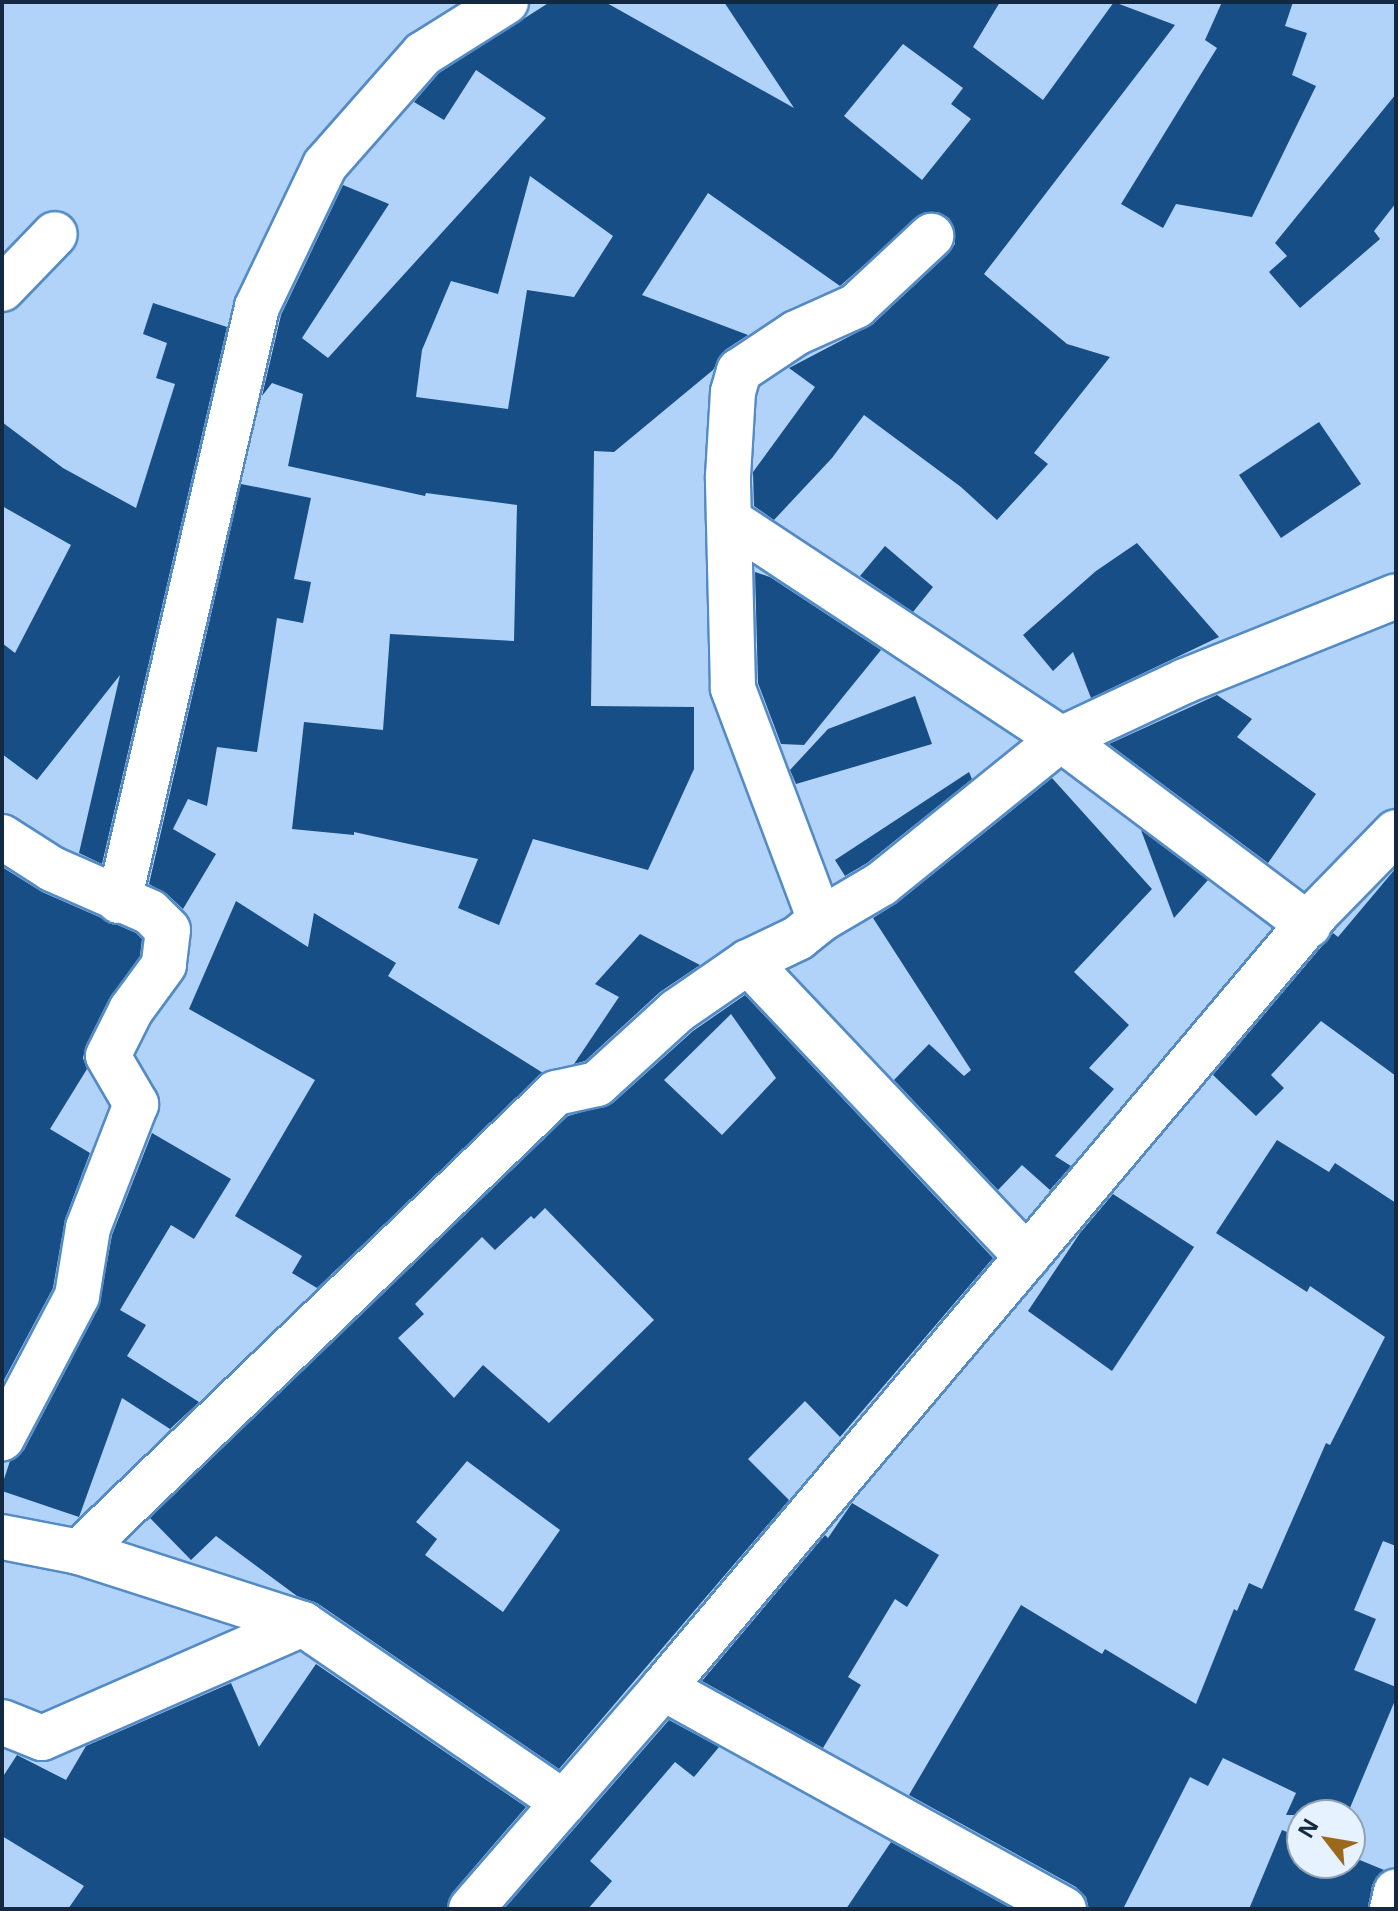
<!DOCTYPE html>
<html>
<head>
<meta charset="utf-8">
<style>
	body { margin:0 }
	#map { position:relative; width:1398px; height:1911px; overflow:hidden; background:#b2d3f9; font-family:"Open Sans",sans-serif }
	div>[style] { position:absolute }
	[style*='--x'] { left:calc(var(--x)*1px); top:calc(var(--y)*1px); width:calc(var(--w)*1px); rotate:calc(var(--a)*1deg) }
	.building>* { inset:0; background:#174e85 }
	.roads { filter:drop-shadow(2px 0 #548bc5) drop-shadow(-2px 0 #548bc5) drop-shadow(0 2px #548bc5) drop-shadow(0 -2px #548bc5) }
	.minor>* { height:44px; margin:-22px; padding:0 22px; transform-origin:22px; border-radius:22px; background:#fff }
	span { translate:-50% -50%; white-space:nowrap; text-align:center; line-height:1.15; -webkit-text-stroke:8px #e6f2ff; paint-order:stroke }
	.frame { position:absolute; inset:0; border:4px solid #122941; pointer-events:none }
	.north { position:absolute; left:1286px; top:1799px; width:80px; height:80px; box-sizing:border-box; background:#e6f2ff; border:2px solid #91a2b3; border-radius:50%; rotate:301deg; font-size:22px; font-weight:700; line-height:32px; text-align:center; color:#122941 }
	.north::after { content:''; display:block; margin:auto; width:28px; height:36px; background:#9b681d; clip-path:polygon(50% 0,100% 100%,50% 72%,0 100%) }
</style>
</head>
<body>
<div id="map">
	<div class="building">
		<i style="clip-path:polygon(evenodd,550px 2px,605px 2px,794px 108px,724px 2px,1000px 2px,973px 47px,1043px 100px,1114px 2px,1175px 25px,984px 274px,1067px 344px,1110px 357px,1034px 453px,1048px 464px,997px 520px,961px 487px,864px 415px,832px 458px,774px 520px,754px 506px,753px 472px,815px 387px,789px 368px,873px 324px,948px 254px,955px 244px,955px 231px,949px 218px,938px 212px,925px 212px,840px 286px,708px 193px,642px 295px,748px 335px,725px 350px,713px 370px,614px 452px,594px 451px,591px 706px,694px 707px,694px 769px,648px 870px,533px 839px,499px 925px,458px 908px,478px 859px,354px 832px,354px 835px,292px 829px,304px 722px,383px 730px,390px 634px,514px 641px,517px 505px,426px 493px,425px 496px,288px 466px,303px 394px,272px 383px,262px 396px,281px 315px,343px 185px,389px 204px,302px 338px,328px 358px,546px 118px,476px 70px,444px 120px,414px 102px,439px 73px,550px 2px,903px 44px,963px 88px,951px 104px,971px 119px,922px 180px,844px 116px,903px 44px,550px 2px,530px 176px,613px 236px,574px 297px,527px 290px,508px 409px,416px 397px,422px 350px,451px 281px,498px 294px,530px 176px)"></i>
		<i style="clip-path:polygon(1222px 2px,1293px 2px,1285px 26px,1307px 33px,1292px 75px,1316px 86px,1252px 217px,1176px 204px,1163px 228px,1121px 204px,1217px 48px,1205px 40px)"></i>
		<i style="clip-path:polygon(1396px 94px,1396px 203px,1374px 231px,1380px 239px,1300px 308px,1269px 272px,1287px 256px,1275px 243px)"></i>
		<i style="clip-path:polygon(153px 303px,227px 327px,102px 864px,79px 853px,120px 675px,37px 780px,2px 754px,2px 643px,15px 653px,71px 545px,2px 506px,2px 422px,63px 468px,136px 508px,175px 384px,156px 378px,167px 343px,143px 334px)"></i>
		<i style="clip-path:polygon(1319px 422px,1361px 484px,1281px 538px,1239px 475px)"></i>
		<i style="clip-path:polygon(241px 484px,311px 498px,294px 579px,311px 582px,303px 623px,277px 618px,257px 752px,217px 747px,207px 806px,188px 799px,173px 829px,216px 854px,183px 909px,167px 894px,149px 884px)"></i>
		<i style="clip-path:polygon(1137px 543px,1219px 637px,1091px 698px,1073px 652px,1053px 671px,1023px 635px,1096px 571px)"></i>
		<i style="clip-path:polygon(885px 546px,933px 587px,913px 612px,860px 576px)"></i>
		<i style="clip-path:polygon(755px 572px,770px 577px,881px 650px,804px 745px,781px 744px,758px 683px)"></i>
		<i style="clip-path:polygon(1217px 695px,1252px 719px,1237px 737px,1316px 794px,1268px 863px,1109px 744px)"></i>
		<i style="clip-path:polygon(915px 696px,932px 744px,796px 784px,790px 770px,828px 729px)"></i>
		<i style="clip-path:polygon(969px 772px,972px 779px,867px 863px,845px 876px,835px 860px)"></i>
		<i style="clip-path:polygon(1052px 778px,1152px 889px,1074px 972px,1129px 1025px,1089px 1068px,1114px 1089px,1055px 1156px,1071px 1166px,1050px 1190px,1022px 1165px,998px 1190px,894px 1080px,929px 1044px,964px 1076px,971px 1070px,873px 918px,897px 903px)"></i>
		<i style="clip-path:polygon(1141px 830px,1208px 880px,1174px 918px)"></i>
		<i style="clip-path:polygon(2px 867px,42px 892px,136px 933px,142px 939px,140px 956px,109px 999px,86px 1045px,83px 1058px,87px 1069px,50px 1129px,90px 1153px,65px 1219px,53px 1288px,4px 1380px)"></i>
		<i style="clip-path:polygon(1396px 868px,1396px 1076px,1321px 1021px,1271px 1075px,1284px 1088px,1256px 1116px,1213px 1075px,1333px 933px,1338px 937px)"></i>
		<i style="clip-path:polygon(236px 901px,308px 947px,314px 913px,396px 963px,388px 976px,543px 1073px,317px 1288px,292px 1273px,302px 1256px,235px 1216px,315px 1080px,189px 1009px)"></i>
		<i style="clip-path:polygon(640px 934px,700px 965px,660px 992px,585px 1061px,574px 1064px,619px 997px,595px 984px)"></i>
		<i style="clip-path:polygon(evenodd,745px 995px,993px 1258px,840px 1437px,805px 1401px,748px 1459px,789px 1500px,559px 1769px,317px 1603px,297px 1596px,216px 1536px,191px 1560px,150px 1518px,568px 1116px,613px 1103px,693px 1031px,745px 995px,731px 1014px,776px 1078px,722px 1135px,664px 1080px,731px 1014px,745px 995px,545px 1208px,654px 1320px,549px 1423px,483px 1365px,454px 1398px,398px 1338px,424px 1314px,415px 1304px,482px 1237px,495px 1250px,531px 1216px,534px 1219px,545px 1208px,745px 995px,467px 1461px,560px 1530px,503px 1612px,425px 1555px,437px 1539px,416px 1522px,467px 1461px)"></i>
		<i style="clip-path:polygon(152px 1133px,231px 1179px,194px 1239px,171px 1225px,120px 1310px,146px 1325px,127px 1356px,199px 1402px,170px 1429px,122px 1398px,79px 1517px,2px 1491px,2px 1485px,10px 1461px,24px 1450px,99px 1307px,112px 1235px)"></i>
		<i style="clip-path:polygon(1277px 1140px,1329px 1172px,1335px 1163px,1396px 1203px,1396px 1546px,1383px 1541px,1354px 1610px,1376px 1619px,1354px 1670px,1396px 1687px,1396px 1698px,1347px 1815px,1286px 1815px,1296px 1793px,1223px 1758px,1208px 1786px,1190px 1777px,1123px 1909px,1089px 1909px,1086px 1897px,1076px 1887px,909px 1795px,1021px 1605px,1102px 1654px,1105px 1649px,1196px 1704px,1234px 1609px,1237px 1611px,1249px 1583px,1262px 1589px,1326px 1443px,1330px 1445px,1385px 1337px,1310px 1286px,1307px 1292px,1216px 1233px)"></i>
		<i style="clip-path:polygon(1113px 1194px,1194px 1247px,1112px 1371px,1028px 1311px,1080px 1233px)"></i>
		<i style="clip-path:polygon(852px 1503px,939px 1555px,907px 1607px,895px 1599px,848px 1677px,861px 1685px,823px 1748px,702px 1681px,825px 1535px,828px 1538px)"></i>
		<i style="clip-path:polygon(316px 1664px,526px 1807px,452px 1893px,447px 1909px,68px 1909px,84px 1886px,2px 1836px,2px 1778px,17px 1755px,66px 1780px,86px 1746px,231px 1683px,259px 1747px)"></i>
		<i style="clip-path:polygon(669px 1720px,719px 1747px,694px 1777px,675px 1762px,590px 1861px,612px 1881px,588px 1909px,504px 1909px)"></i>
		<i style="clip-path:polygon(1282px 1830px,1302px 1838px,1302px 1863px,1350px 1863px,1350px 1856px,1384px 1870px,1372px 1885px,1368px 1909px,1249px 1909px)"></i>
		<i style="clip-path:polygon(891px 1842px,1012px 1909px,846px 1909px)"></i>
	</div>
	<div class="roads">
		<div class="minor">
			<i style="--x:2;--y:289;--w:76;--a:-46.1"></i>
			<i style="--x:729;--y:520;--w:398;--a:33.4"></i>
			<i style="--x:1061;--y:739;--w:310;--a:36.9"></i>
			<i style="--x:2;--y:837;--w:59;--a:32.6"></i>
			<i style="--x:52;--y:869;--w:107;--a:23.7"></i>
			<i style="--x:150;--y:912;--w:25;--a:45"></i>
			<i style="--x:168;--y:930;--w:35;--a:97"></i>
			<i style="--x:164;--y:965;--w:56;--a:126.3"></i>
			<i style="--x:131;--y:1010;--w:51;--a:116.6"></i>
			<i style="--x:108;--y:1056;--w:56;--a:59.7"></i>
			<i style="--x:136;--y:1104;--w:133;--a:111.2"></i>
			<i style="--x:88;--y:1228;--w:69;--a:99.2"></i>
			<i style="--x:77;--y:1296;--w:161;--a:117.8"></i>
			<i style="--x:119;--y:901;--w:610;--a:-76.92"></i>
			<i style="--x:257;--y:307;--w:157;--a:-64.4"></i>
			<i style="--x:325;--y:165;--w:148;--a:-48.6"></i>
			<i style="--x:423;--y:54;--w:98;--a:-32.1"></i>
			<i style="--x:820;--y:920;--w:248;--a:-110.6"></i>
			<i style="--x:733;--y:688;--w:212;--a:-91.4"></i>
			<i style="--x:728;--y:476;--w:84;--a:-86.6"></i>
			<i style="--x:733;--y:392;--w:22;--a:-74"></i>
			<i style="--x:739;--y:371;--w:69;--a:-33.7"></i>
			<i style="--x:796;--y:333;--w:66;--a:-24.2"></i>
			<i style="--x:856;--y:306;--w:103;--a:-43"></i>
			<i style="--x:748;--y:962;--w:406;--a:46.6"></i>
			<i style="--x:2;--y:1537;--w:78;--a:11"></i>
			<i style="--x:79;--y:1552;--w:235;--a:17.8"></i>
			<i style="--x:303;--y:1624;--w:316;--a:34.4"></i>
			<i style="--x:79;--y:1552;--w:662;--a:-43.9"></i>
			<i style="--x:556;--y:1093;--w:42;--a:-12.4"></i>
			<i style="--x:597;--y:1084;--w:108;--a:-42.4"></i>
			<i style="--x:677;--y:1011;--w:86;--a:-34.6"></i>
			<i style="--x:748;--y:962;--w:55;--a:-25.6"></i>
			<i style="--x:798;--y:938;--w:28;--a:-39"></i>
			<i style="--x:820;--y:920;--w:71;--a:-30.5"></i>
			<i style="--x:881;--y:884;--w:231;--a:-38.9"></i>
			<i style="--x:1061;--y:739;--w:137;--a:-25.1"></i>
			<i style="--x:1185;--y:681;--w:227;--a:-21.9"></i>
			<i style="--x:663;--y:1688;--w:458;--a:28.9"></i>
			<i style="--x:2;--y:1722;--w:43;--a:21.8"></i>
			<i style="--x:42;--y:1738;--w:285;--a:-23.6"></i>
			<i style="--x:471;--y:1909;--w:293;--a:-49"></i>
			<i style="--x:663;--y:1688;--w:1014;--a:-49.84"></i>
			<i style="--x:1317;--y:913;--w:113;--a:-45.7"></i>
			<i style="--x:1392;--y:1909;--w:18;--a:-77"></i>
		</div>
	</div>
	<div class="frame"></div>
	<div class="north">N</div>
</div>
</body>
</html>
